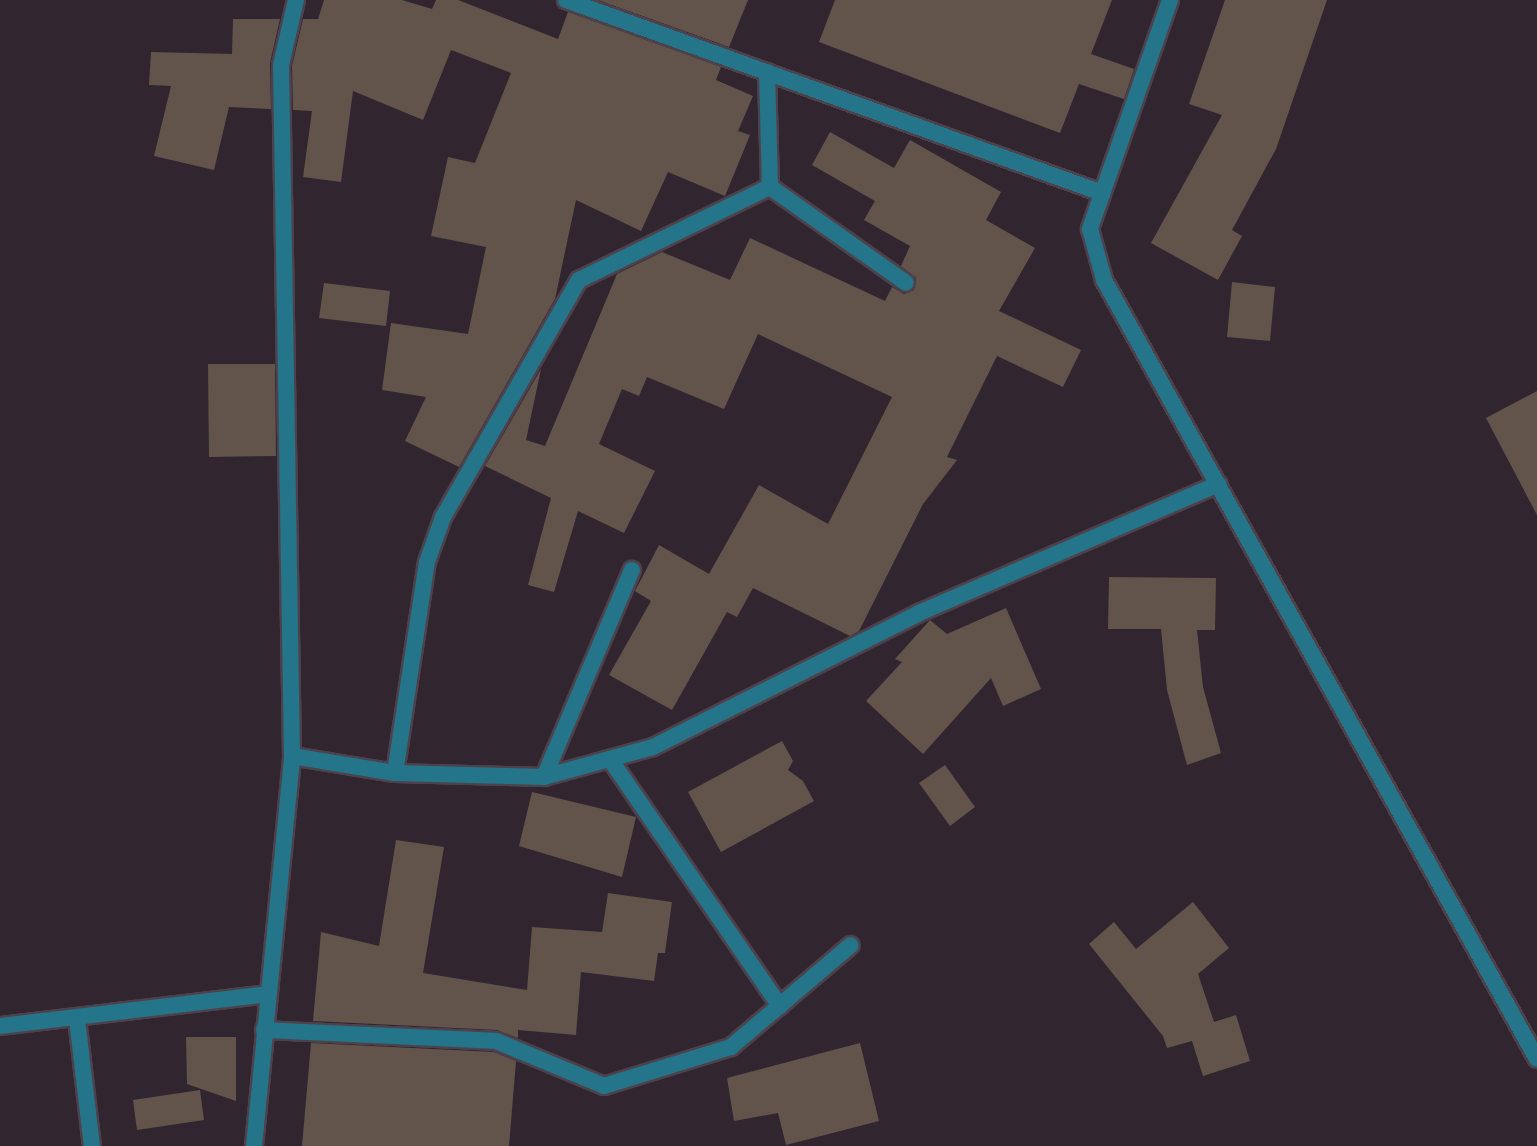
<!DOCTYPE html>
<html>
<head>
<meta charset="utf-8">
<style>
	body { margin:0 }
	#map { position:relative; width:1537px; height:1146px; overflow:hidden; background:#312630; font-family:"Libre Baskerville",serif }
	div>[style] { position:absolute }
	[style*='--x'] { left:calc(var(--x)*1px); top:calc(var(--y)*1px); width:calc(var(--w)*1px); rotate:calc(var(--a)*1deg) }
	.building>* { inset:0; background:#62544a }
	.roads { filter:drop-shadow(2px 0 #4d424c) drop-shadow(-2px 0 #4d424c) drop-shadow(0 2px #4d424c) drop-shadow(0 -2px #4d424c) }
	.minor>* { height:16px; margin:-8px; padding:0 8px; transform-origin:8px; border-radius:8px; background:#24748a }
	span { translate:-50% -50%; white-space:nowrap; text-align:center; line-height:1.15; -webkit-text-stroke:6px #271c26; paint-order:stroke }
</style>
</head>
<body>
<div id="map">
	<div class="building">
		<i style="clip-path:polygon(324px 0,402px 0,432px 9px,436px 0,458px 0,558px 39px,568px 12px,721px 67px,716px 80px,753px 96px,738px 131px,750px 135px,725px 196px,668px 172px,641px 231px,576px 200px,555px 299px,459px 467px,405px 441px,426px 397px,382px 390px,391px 323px,468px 334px,486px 247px,431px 236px,448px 157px,475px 163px,511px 73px,451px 50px,423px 120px,353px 91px,341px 182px,303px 177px,312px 111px,293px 110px,292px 66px,303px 19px,318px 19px)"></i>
		<i style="clip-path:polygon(598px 0,748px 0,729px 47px)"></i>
		<i style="clip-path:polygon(835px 0,1112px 0,1091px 54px,1134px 69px,1124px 99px,1079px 84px,1060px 133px,819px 42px)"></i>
		<i style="clip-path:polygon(1225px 0,1327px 0,1276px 149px,1232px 230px,1242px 236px,1218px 280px,1151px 243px,1222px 115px,1189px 104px)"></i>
		<i style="clip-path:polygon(233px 19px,280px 19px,270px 63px,271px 109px,229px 107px,214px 170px,154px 156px,171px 86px,149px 85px,151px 52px,232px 54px)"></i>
		<i style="clip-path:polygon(830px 132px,894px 168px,910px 140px,1001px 192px,986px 220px,1035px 248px,999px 311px,1081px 350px,1063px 387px,997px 356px,947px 457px,957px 460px,923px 504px,859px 631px,850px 636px,753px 588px,737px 617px,727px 612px,672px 710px,609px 675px,651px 601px,635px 591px,659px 545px,709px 574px,759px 485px,828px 524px,892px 397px,758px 334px,724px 409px,647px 377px,639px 396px,622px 389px,599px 444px,655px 471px,624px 533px,578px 511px,554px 592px,528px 585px,551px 498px,485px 466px,541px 369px,526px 440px,545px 446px,617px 274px,662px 252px,730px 280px,750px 238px,885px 301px,892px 287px,904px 294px,914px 290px,916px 278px,901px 266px,910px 246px,864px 220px,875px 201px,812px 165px)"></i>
		<i style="clip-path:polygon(1232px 282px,1275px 287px,1270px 341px,1227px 337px)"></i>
		<i style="clip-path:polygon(324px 283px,390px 291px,386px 326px,319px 318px)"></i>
		<i style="clip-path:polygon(208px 364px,275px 364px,276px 456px,209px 457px)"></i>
		<i style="clip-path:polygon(1537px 391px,1537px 515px,1486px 418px)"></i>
		<i style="clip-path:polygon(1109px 577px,1216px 578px,1215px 630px,1197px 630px,1203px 687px,1221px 753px,1187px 765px,1167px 690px,1161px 629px,1108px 629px)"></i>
		<i style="clip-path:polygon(1006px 608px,1041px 689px,1003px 706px,991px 678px,923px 754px,866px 701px,902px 662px,895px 659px,930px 620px,947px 634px)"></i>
		<i style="clip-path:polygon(782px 741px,793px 761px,788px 770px,803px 781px,814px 801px,721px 852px,688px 792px)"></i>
		<i style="clip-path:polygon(945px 765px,975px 807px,950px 826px,919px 783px)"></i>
		<i style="clip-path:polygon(532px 792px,636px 817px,622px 877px,519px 846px)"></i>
		<i style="clip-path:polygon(396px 840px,444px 847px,423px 973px,527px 990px,532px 927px,602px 932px,608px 893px,672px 902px,665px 953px,658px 953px,654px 981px,581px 972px,576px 1035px,518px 1030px,518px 1038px,497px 1030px,313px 1021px,321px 932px,379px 946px)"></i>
		<i style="clip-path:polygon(1193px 902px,1229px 948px,1198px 974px,1214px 1022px,1236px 1015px,1250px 1061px,1203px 1076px,1192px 1041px,1167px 1048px,1163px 1036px,1089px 944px,1114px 922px,1136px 949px)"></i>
		<i style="clip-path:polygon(186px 1037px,236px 1037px,236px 1101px,187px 1084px)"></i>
		<i style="clip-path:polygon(311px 1043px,494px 1052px,516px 1061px,509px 1146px,302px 1146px)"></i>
		<i style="clip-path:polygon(860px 1043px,879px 1121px,786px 1145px,778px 1113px,734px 1121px,727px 1078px)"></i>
		<i style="clip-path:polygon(200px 1090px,204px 1120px,137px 1130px,133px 1100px)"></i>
	</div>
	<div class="roads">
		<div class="minor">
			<i style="--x:566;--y:0;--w:570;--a:19.8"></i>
			<i style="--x:1170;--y:0;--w:243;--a:109.3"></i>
			<i style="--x:1090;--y:229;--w:53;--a:74.6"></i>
			<i style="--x:1104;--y:280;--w:891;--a:60.93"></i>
			<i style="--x:770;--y:187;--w:166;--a:35.2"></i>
			<i style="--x:292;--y:756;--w:104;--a:9.4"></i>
			<i style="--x:395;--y:773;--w:149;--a:1.5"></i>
			<i style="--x:544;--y:777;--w:113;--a:-15.4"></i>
			<i style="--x:653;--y:747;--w:298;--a:-26.7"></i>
			<i style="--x:919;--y:613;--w:326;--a:-23.3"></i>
			<i style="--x:610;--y:759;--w:300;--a:55.5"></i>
			<i style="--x:395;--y:773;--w:213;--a:-81.4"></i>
			<i style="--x:427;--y:562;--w:48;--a:-70.4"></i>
			<i style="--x:443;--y:517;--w:273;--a:-60.2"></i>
			<i style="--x:579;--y:280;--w:212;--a:-26"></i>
			<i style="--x:770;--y:187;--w:115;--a:-91.5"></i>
			<i style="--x:544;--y:777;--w:225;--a:-67"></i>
			<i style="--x:77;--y:1019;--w:128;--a:83.3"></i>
			<i style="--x:0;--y:1026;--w:269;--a:-6.8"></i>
			<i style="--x:264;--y:1030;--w:232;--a:2.7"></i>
			<i style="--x:496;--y:1041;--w:117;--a:22.6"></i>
			<i style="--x:604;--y:1086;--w:133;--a:-17.1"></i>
			<i style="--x:731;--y:1047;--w:157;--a:-40.4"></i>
			<i style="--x:254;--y:1146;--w:392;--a:-84.4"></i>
			<i style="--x:292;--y:756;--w:691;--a:-90.91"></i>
			<i style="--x:281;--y:65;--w:67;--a:-77"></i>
		</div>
	</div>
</div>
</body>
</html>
